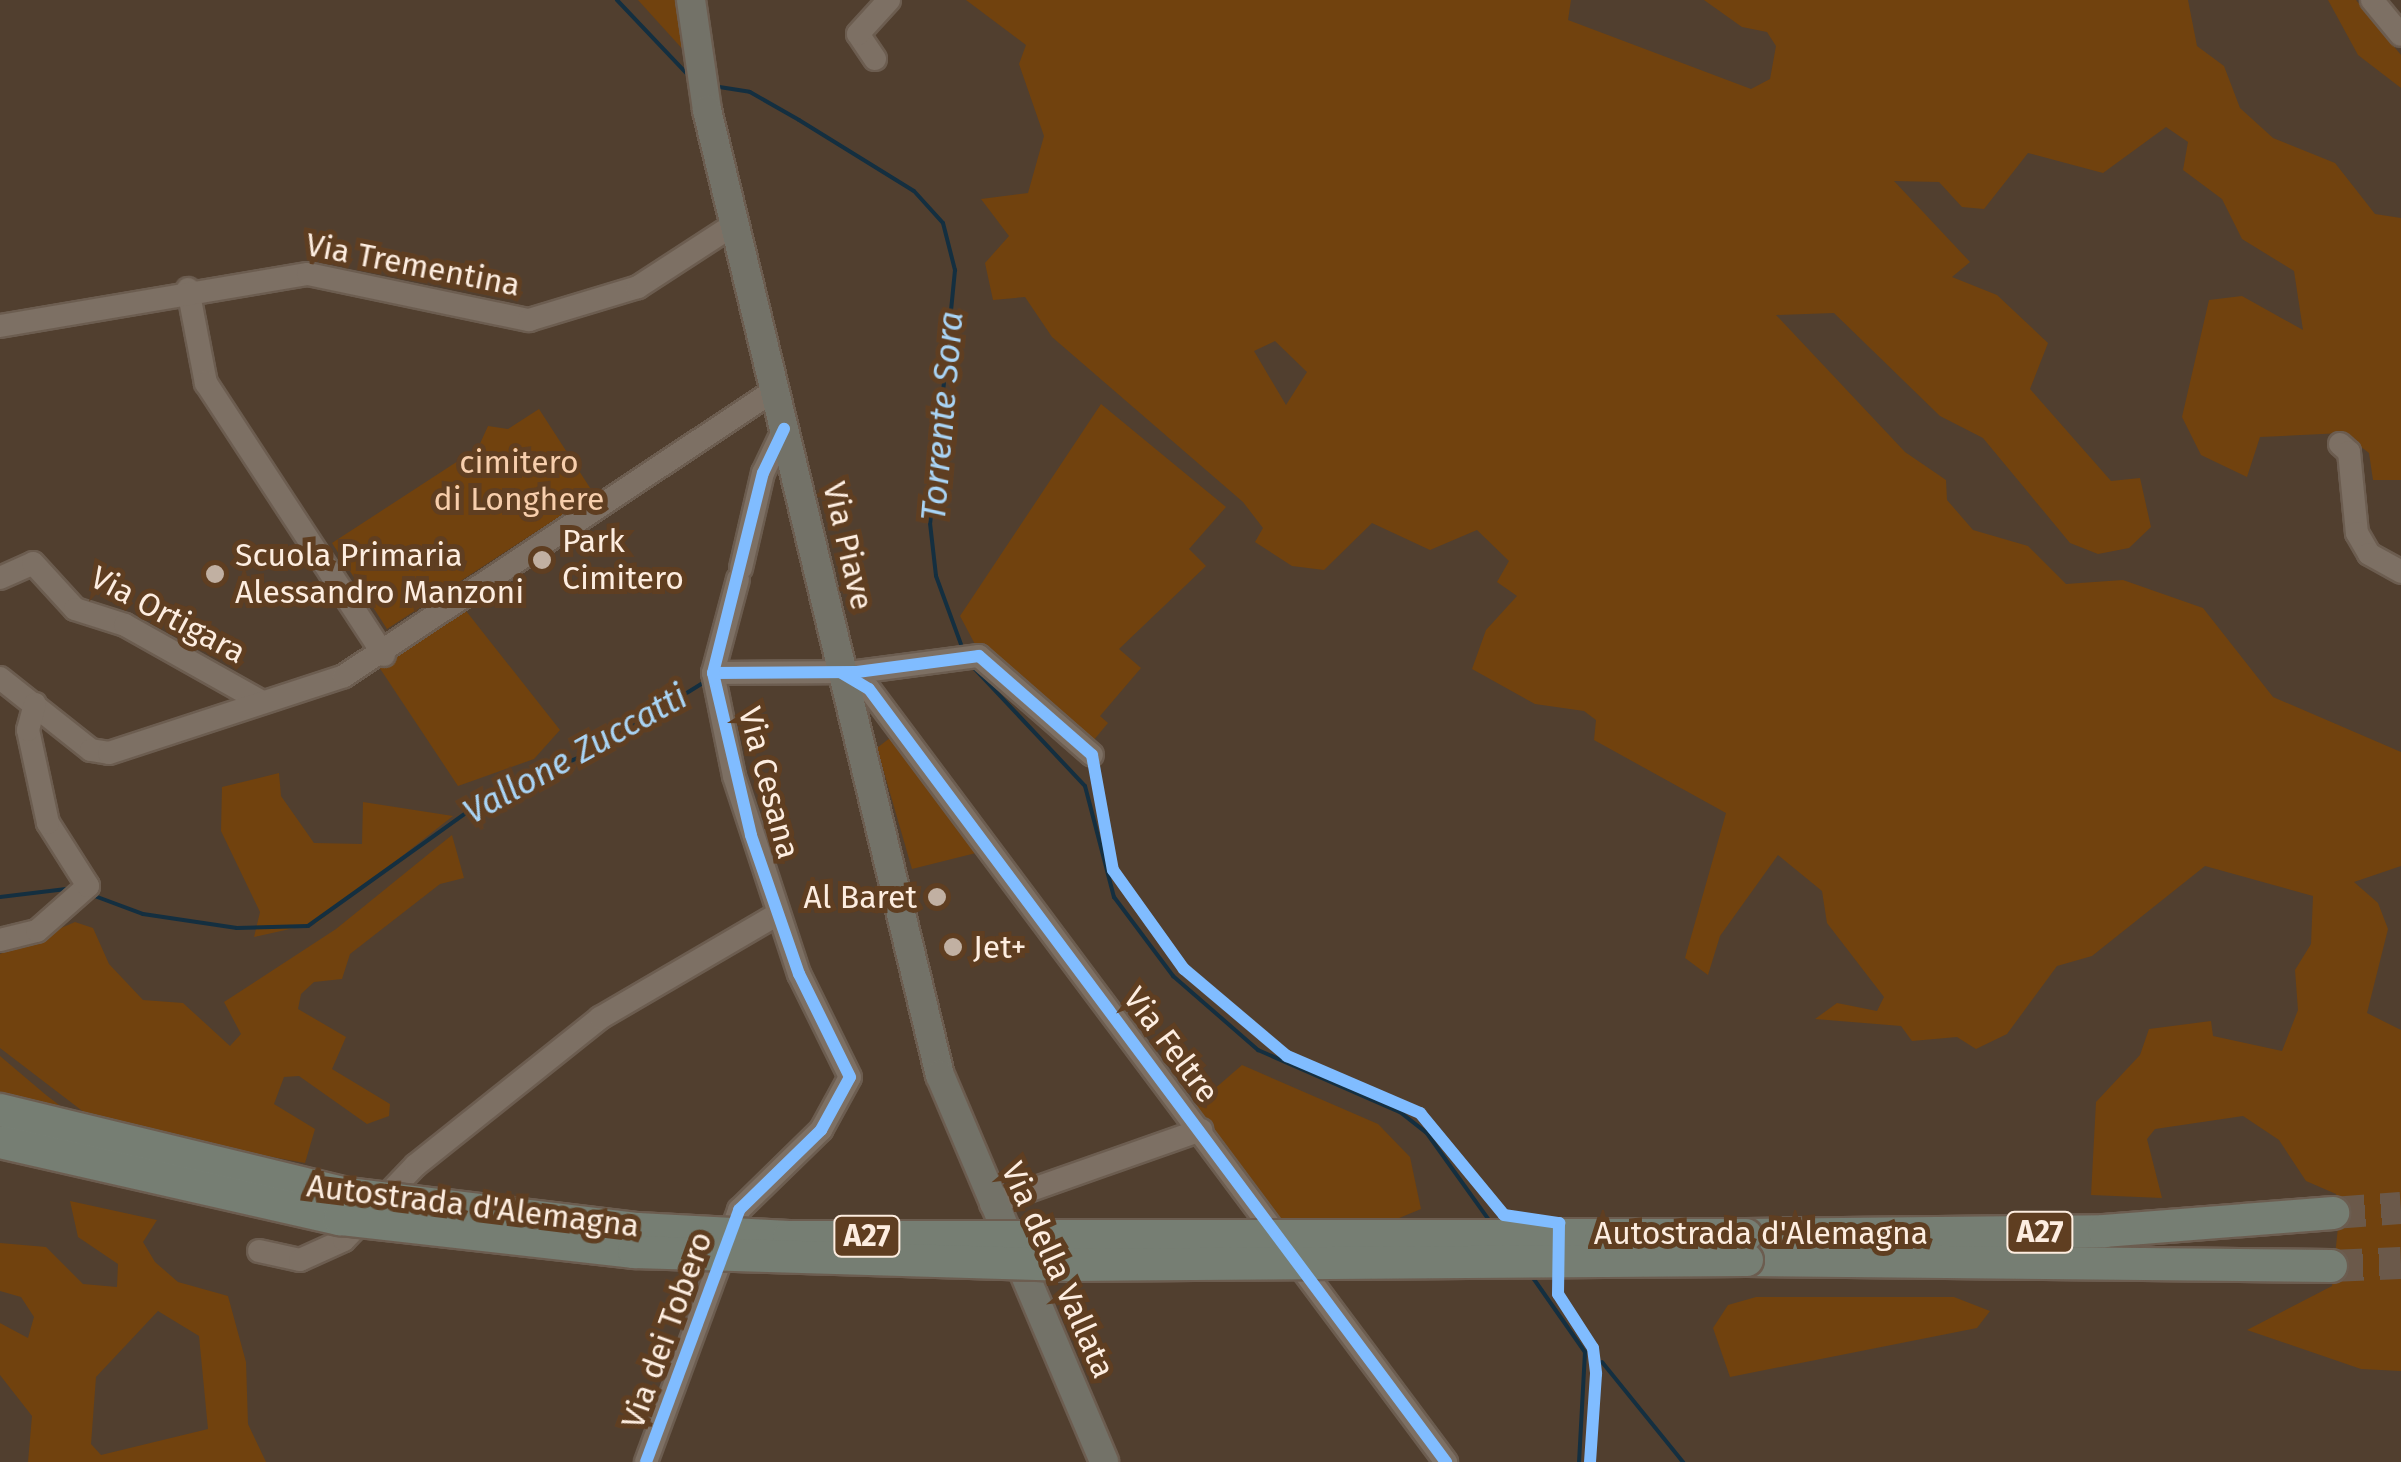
<!DOCTYPE html>
<html>
<head>
<meta charset="utf-8">
<style>
	body { margin:0 }
	#map { position:relative; width:2401px; height:1462px; overflow:hidden; background:#513f2f; font-family:"Fira Sans",sans-serif }
	div>[style] { position:absolute }
	[style*='--x'] { left:calc(var(--x)*1px); top:calc(var(--y)*1px); width:calc(var(--w)*1px); rotate:calc(var(--a)*1deg) }
	.green>* { inset:0; background:#71420e }
	.stream>* { height:4px; margin:-2px; padding:0 2px; transform-origin:2px; border-radius:2px; background:#142f40 }
	.highway-tunnel>* { height:32px; margin-top:-16px; transform-origin:0; background:repeating-linear-gradient(90deg,#6b594a 0 32px,transparent 0 48px) }
	.roads { filter:drop-shadow(2px 0 #6c5d50) drop-shadow(-2px 0 #6c5d50) drop-shadow(0 2px #6c5d50) drop-shadow(0 -2px #6c5d50) }
	.minor>* { height:22px; margin:-11px; padding:0 11px; transform-origin:11px; border-radius:11px; background:#7d7064 }
	.major>* { height:28px; margin:-14px; padding:0 14px; transform-origin:14px; border-radius:14px; background:#737268 }
	.highway>* { height:32px; margin:-16px; padding:0 16px; transform-origin:16px; border-radius:16px; background:#767e73 }
	.bridges { filter:drop-shadow(2px 0 #6c5d50) drop-shadow(-2px 0 #6c5d50) drop-shadow(0 2px #6c5d50) drop-shadow(0 -2px #6c5d50) }
	.highway-bridge>* { height:32px; margin:-16px; padding:0 16px; transform-origin:16px; border-radius:16px; background:#767e73 }
	.cycleway>* { height:12px; margin:-6px; padding:0 6px; transform-origin:6px; border-radius:6px; background:#80bcff }
	.dots>* { width:28px; height:28px; translate:-50% -50%; box-sizing:border-box; border:5px solid #5f3e21; border-radius:50% }
	span { translate:-50% -50%; white-space:nowrap; text-align:center; line-height:1.15; -webkit-text-stroke:10px #5f3e21; paint-order:stroke }
	.shield-label span { padding:2px 8px; background:#5f3e21; border:2px solid; border-radius:8px; -webkit-text-stroke-width:0 }
	.shield-label { font-size:30px; color:#fdede0; font-weight:700 }
	.street-label { font-size:32px; color:#fdede0 }
	.park-label { font-size:32px; color:#f7ceac }
	.poi-label { font-size:32px; color:#fdede0 }
	.left { translate:0 -50%; text-align:left }
	.right { translate:-100% -50%; text-align:right }
	.water-label { font-size:35px; color:#a9d4f5; font-style:italic }
</style>
</head>
<body>
<div id="map">
	<div class="green">
		<i style="clip-path:polygon(638px 0,684px 0,686px 53px)"></i>
		<i style="clip-path:polygon(evenodd,966px 0,1571px 0,1568px 20px,1751px 89px,1770px 79px,1776px 46px,1767px 32px,1742px 27px,1704px 0,2188px 0,2197px 46px,2224px 66px,2240px 108px,2273px 138px,2335px 163px,2375px 214px,2401px 218px,2401px 480px,2373px 480px,2369px 453px,2343px 433px,2260px 437px,2247px 477px,2201px 455px,2182px 417px,2209px 300px,2242px 296px,2303px 330px,2294px 271px,2242px 239px,2222px 199px,2183px 170px,2188px 142px,2166px 127px,2103px 173px,2028px 153px,1984px 209px,1962px 207px,1939px 182px,1894px 181px,1970px 262px,1952px 277px,1997px 295px,2048px 343px,2030px 389px,2111px 481px,2140px 478px,2151px 527px,2129px 548px,2098px 554px,2070px 543px,1983px 438px,1940px 416px,1834px 313px,1776px 315px,1905px 452px,1946px 480px,1947px 500px,1973px 530px,2028px 546px,2066px 584px,2123px 580px,2203px 608px,2273px 697px,2401px 752px,2401px 866px,2354px 882px,2378px 903px,2388px 929px,2367px 1013px,2401px 1030px,2401px 1371px,2361px 1369px,2247px 1330px,2332px 1286px,2339px 1217px,2336px 1194px,2306px 1181px,2279px 1140px,2243px 1116px,2155px 1129px,2147px 1139px,2162px 1198px,2091px 1195px,2096px 1102px,2140px 1055px,2149px 1029px,2211px 1021px,2213px 1036px,2282px 1051px,2298px 1010px,2295px 970px,2311px 944px,2313px 896px,2205px 866px,2092px 956px,2057px 966px,2007px 1034px,1976px 1049px,1957px 1037px,1912px 1041px,1901px 1026px,1815px 1019px,1837px 1003px,1877px 1011px,1884px 997px,1827px 923px,1822px 891px,1778px 855px,1720px 936px,1708px 975px,1685px 958px,1726px 813px,1594px 740px,1596px 720px,1584px 711px,1535px 704px,1472px 669px,1486px 630px,1517px 596px,1497px 582px,1509px 561px,1477px 530px,1430px 550px,1372px 523px,1324px 570px,1292px 566px,1255px 542px,1263px 528px,1243px 502px,1052px 337px,1025px 297px,993px 300px,985px 263px,1009px 236px,981px 199px,1028px 193px,1044px 136px,1019px 64px,1026px 45px,966px 0,1275px 341px,1307px 372px,1286px 405px,1254px 351px,1275px 341px)"></i>
		<i style="clip-path:polygon(2328px 0,2356px 0,2401px 55px,2401px 88px,2358px 55px)"></i>
		<i style="clip-path:polygon(1101px 404px,1226px 507px,1189px 549px,1206px 566px,1119px 649px,1141px 668px,1100px 716px,1108px 723px,1088px 747px,977px 648px,960px 616px)"></i>
		<i style="clip-path:polygon(539px 409px,594px 494px,387px 629px,332px 543px,478px 448px,488px 426px,508px 429px)"></i>
		<i style="clip-path:polygon(459px 602px,560px 730px,534px 759px,458px 786px,379px 667px)"></i>
		<i style="clip-path:polygon(895px 734px,980px 852px,912px 869px,877px 748px)"></i>
		<i style="clip-path:polygon(279px 773px,281px 796px,314px 843px,362px 844px,363px 802px,453px 816px,317px 923px,254px 937px,260px 912px,221px 831px,222px 787px)"></i>
		<i style="clip-path:polygon(452px 835px,464px 878px,440px 884px,350px 954px,342px 979px,314px 982px,301px 994px,298px 1009px,346px 1037px,332px 1069px,390px 1104px,389px 1116px,367px 1124px,299px 1076px,284px 1077px,274px 1104px,315px 1129px,305px 1163px,102px 1126px,0 1048px,0 954px,75px 922px,93px 928px,109px 964px,143px 1000px,183px 1003px,230px 1046px,241px 1034px,224px 1002px,336px 929px)"></i>
		<i style="clip-path:polygon(0 1056px,46px 1095px,67px 1111px,0 1104px)"></i>
		<i style="clip-path:polygon(1242px 1065px,1378px 1124px,1410px 1157px,1421px 1209px,1300px 1259px,1190px 1110px)"></i>
		<i style="clip-path:polygon(evenodd,70px 1201px,157px 1220px,143px 1242px,155px 1262px,178px 1282px,228px 1296px,246px 1362px,248px 1424px,266px 1462px,28px 1462px,32px 1416px,0 1375px,0 1323px,28px 1338px,34px 1317px,21px 1297px,0 1291px,0 1243px,46px 1247px,83px 1284px,117px 1287px,118px 1264px,78px 1237px,70px 1201px,158px 1311px,199px 1336px,208px 1429px,101px 1455px,91px 1444px,96px 1377px,158px 1311px)"></i>
		<i style="clip-path:polygon(1756px 1297px,1954px 1297px,1990px 1311px,1977px 1328px,1730px 1377px,1713px 1328px,1728px 1305px)"></i>
	</div>
	<div class="stream">
		<i style="--x:617;--y:0;--w:108;--a:46.5"></i>
		<i style="--x:713;--y:86;--w:37;--a:9"></i>
		<i style="--x:750;--y:92;--w:56;--a:29.7"></i>
		<i style="--x:799;--y:120;--w:135;--a:31.7"></i>
		<i style="--x:914;--y:191;--w:43;--a:47.8"></i>
		<i style="--x:943;--y:223;--w:49;--a:75.7"></i>
		<i style="--x:955;--y:270;--w:254;--a:95.6"></i>
		<i style="--x:930;--y:523;--w:53;--a:83.5"></i>
		<i style="--x:936;--y:576;--w:76;--a:69.9"></i>
		<i style="--x:971;--y:665;--w:166;--a:46.7"></i>
		<i style="--x:1085;--y:786;--w:115;--a:75.4"></i>
		<i style="--x:1114;--y:897;--w:99;--a:53.2"></i>
		<i style="--x:1173;--y:976;--w:113;--a:41"></i>
		<i style="--x:1258;--y:1050;--w:155;--a:23.6"></i>
		<i style="--x:1400;--y:1112;--w:33;--a:38"></i>
		<i style="--x:1426;--y:1132;--w:108;--a:54.4"></i>
		<i style="--x:92;--y:895;--w:54;--a:20.4"></i>
		<i style="--x:143;--y:914;--w:95;--a:8.5"></i>
		<i style="--x:237;--y:928;--w:71;--a:-1.6"></i>
		<i style="--x:308;--y:926;--w:230;--a:-35.6"></i>
		<i style="--x:495;--y:792;--w:103;--a:-22.3"></i>
		<i style="--x:590;--y:753;--w:137;--a:-31.8"></i>
		<i style="--x:0;--y:897;--w:75;--a:-6.9"></i>
		<i style="--x:1531;--y:1275;--w:94;--a:55"></i>
		<i style="--x:1585;--y:1352;--w:110;--a:93.1"></i>
		<i style="--x:1602;--y:1362;--w:129;--a:51"></i>
	</div>
	<div class="highway-tunnel">
		<i style="--x:2333;--y:1213;--w:68;--a:-4.2"></i>
		<i style="--x:2331;--y:1266;--w:70;--a:-2.5"></i>
	</div>
	<div class="roads">
		<div class="minor">
			<i style="--x:2372;--y:0;--w:45;--a:50.4"></i>
			<i style="--x:875;--y:59;--w:30;--a:-124"></i>
			<i style="--x:858;--y:34;--w:46;--a:-47.6"></i>
			<i style="--x:188;--y:289;--w:96;--a:79.2"></i>
			<i style="--x:206;--y:383;--w:325;--a:56.8"></i>
			<i style="--x:0;--y:326;--w:312;--a:-9.6"></i>
			<i style="--x:308;--y:274;--w:226;--a:11.8"></i>
			<i style="--x:529;--y:320;--w:114;--a:-16.8"></i>
			<i style="--x:638;--y:287;--w:116;--a:-33"></i>
			<i style="--x:2340;--y:444;--w:12;--a:42"></i>
			<i style="--x:2349;--y:452;--w:81;--a:84.4"></i>
			<i style="--x:2357;--y:533;--w:24;--a:60"></i>
			<i style="--x:2369;--y:554;--w:37;--a:29"></i>
			<i style="--x:741;--y:568;--w:98;--a:-77"></i>
			<i style="--x:763;--y:473;--w:49;--a:-64.5"></i>
			<i style="--x:0;--y:578;--w:36;--a:-24"></i>
			<i style="--x:33;--y:563;--w:62;--a:47.6"></i>
			<i style="--x:75;--y:609;--w:52;--a:17.7"></i>
			<i style="--x:125;--y:625;--w:157;--a:29.3"></i>
			<i style="--x:713;--y:673;--w:144;--a:-0.4"></i>
			<i style="--x:857;--y:672;--w:123;--a:-7.5"></i>
			<i style="--x:979;--y:656;--w:150;--a:41.2"></i>
			<i style="--x:842;--y:673;--w:31;--a:31"></i>
			<i style="--x:869;--y:689;--w:965;--a:53.26"></i>
			<i style="--x:0;--y:678;--w:116;--a:38.4"></i>
			<i style="--x:91;--y:750;--w:18;--a:9"></i>
			<i style="--x:109;--y:753;--w:247;--a:-18.1"></i>
			<i style="--x:344;--y:676;--w:517;--a:-33.57"></i>
			<i style="--x:0;--y:940;--w:38;--a:-14"></i>
			<i style="--x:37;--y:931;--w:68;--a:-41.4"></i>
			<i style="--x:88;--y:886;--w:75;--a:-122.4"></i>
			<i style="--x:48;--y:823;--w:95;--a:-102.1"></i>
			<i style="--x:28;--y:730;--w:27;--a:-75"></i>
			<i style="--x:991;--y:1204;--w:223;--a:-19.4"></i>
			<i style="--x:259;--y:1251;--w:42;--a:12.4"></i>
			<i style="--x:300;--y:1260;--w:48;--a:-24.4"></i>
			<i style="--x:344;--y:1240;--w:104;--a:-46.2"></i>
			<i style="--x:416;--y:1165;--w:236;--a:-38.6"></i>
			<i style="--x:600;--y:1018;--w:206;--a:-30.3"></i>
			<i style="--x:646;--y:1462;--w:269;--a:-69.7"></i>
			<i style="--x:739;--y:1210;--w:115;--a:-44.3"></i>
			<i style="--x:821;--y:1130;--w:60;--a:-61.3"></i>
			<i style="--x:850;--y:1077;--w:115;--a:-116.3"></i>
			<i style="--x:799;--y:974;--w:208;--a:-108.2"></i>
			<i style="--x:734;--y:776;--w:105;--a:-101.5"></i>
			<i style="--x:713;--y:673;--w:97;--a:-75.1"></i>
		</div>
		<div class="major">
			<i style="--x:691;--y:0;--w:111;--a:81.7"></i>
			<i style="--x:707;--y:110;--w:993;--a:76.43"></i>
			<i style="--x:940;--y:1075;--w:420;--a:67"></i>
		</div>
		<div class="highway">
			<i style="--x:1746;--y:1235;--w:358;--a:-0.6"></i>
			<i style="--x:2104;--y:1231;--w:230;--a:-4.5"></i>
			<i style="--x:1747;--y:1260;--w:584;--a:0.59"></i>
		</div>
	</div>
	<div class="bridges">
		<div class="highway-bridge">
			<i style="--x:0;--y:1110;--w:357;--a:13.6"></i>
			<i style="--x:347;--y:1194;--w:293;--a:6.9"></i>
			<i style="--x:638;--y:1229;--w:151;--a:3"></i>
			<i style="--x:789;--y:1237;--w:957;--a:-0.12"></i>
			<i style="--x:0;--y:1142;--w:349;--a:12.8"></i>
			<i style="--x:340;--y:1219;--w:296;--a:6.4"></i>
			<i style="--x:634;--y:1252;--w:436;--a:1.7"></i>
			<i style="--x:1070;--y:1265;--w:677;--a:-0.42"></i>
		</div>
	</div>
	<div class="cycleway">
		<i style="--x:713;--y:673;--w:144;--a:-0.4"></i>
		<i style="--x:857;--y:672;--w:123;--a:-7.5"></i>
		<i style="--x:979;--y:656;--w:150;--a:41.2"></i>
		<i style="--x:1092;--y:755;--w:117;--a:79.7"></i>
		<i style="--x:1113;--y:870;--w:122;--a:54.4"></i>
		<i style="--x:1184;--y:969;--w:135;--a:40.2"></i>
		<i style="--x:1287;--y:1056;--w:145;--a:23.2"></i>
		<i style="--x:1420;--y:1113;--w:132;--a:50.5"></i>
		<i style="--x:1504;--y:1215;--w:56;--a:8.3"></i>
		<i style="--x:1559;--y:1223;--w:71;--a:90.8"></i>
		<i style="--x:1558;--y:1294;--w:64;--a:57.1"></i>
		<i style="--x:1593;--y:1348;--w:26;--a:83"></i>
		<i style="--x:1596;--y:1374;--w:88;--a:93.9"></i>
		<i style="--x:842;--y:673;--w:31;--a:31"></i>
		<i style="--x:869;--y:689;--w:965;--a:53.26"></i>
		<i style="--x:646;--y:1462;--w:269;--a:-69.7"></i>
		<i style="--x:739;--y:1210;--w:115;--a:-44.3"></i>
		<i style="--x:821;--y:1130;--w:60;--a:-61.3"></i>
		<i style="--x:850;--y:1077;--w:115;--a:-116.3"></i>
		<i style="--x:799;--y:974;--w:147;--a:-109.1"></i>
		<i style="--x:751;--y:835;--w:166;--a:-103.2"></i>
		<i style="--x:713;--y:673;--w:206;--a:-76"></i>
		<i style="--x:763;--y:473;--w:49;--a:-64.5"></i>
	</div>
	<div class="dots">
		<i style="left:542px;top:560px;background:#c1b0a2"></i>
		<i style="left:215px;top:574px;background:#c1b0a2"></i>
		<i style="left:937px;top:897px;background:#c1b0a2"></i>
		<i style="left:953px;top:947px;background:#c1b0a2"></i>
	</div>
	<div class="shield-label">
		<span style="left:2040px;top:1232px">A27</span>
		<span style="left:867px;top:1236px">A27</span>
	</div>
	<div class="street-label">
		<span style="left:413px;top:265px;rotate:11deg">Via Trementina</span>
		<span style="left:848px;top:546px;rotate:77deg">Via Piave</span>
		<span style="left:168px;top:615px;rotate:28deg">Via Ortigara</span>
		<span style="left:769px;top:783px;rotate:75deg">Via Cesana</span>
		<span style="left:1171px;top:1045px;rotate:53deg">Via Feltre</span>
		<span style="left:473px;top:1206px;rotate:7deg">Autostrada d'Alemagna</span>
		<span style="left:1761px;top:1233px">Autostrada d'Alemagna</span>
		<span style="left:1058px;top:1270px;rotate:66deg">Via della Vallata</span>
		<span style="left:667px;top:1330px;rotate:-70deg">Via dei Tobero</span>
	</div>
	<div class="park-label">
		<span style="left:519px;top:481px">cimitero<br>di Longhere</span>
	</div>
	<div class="poi-label">
		<span class="left" style="left:562px;top:560px">Park<br>Cimitero</span>
		<span class="left" style="left:235px;top:574px">Scuola Primaria<br>Alessandro Manzoni</span>
		<span class="right" style="left:917px;top:897px">Al Baret</span>
		<span class="left" style="left:973px;top:947px">Jet+</span>
	</div>
	<div class="water-label">
		<span style="left:942px;top:416px;rotate:-85deg">Torrente Sora</span>
		<span style="left:575px;top:754px;rotate:-29deg">Vallone Zuccatti</span>
	</div>
</div>
</body>
</html>
